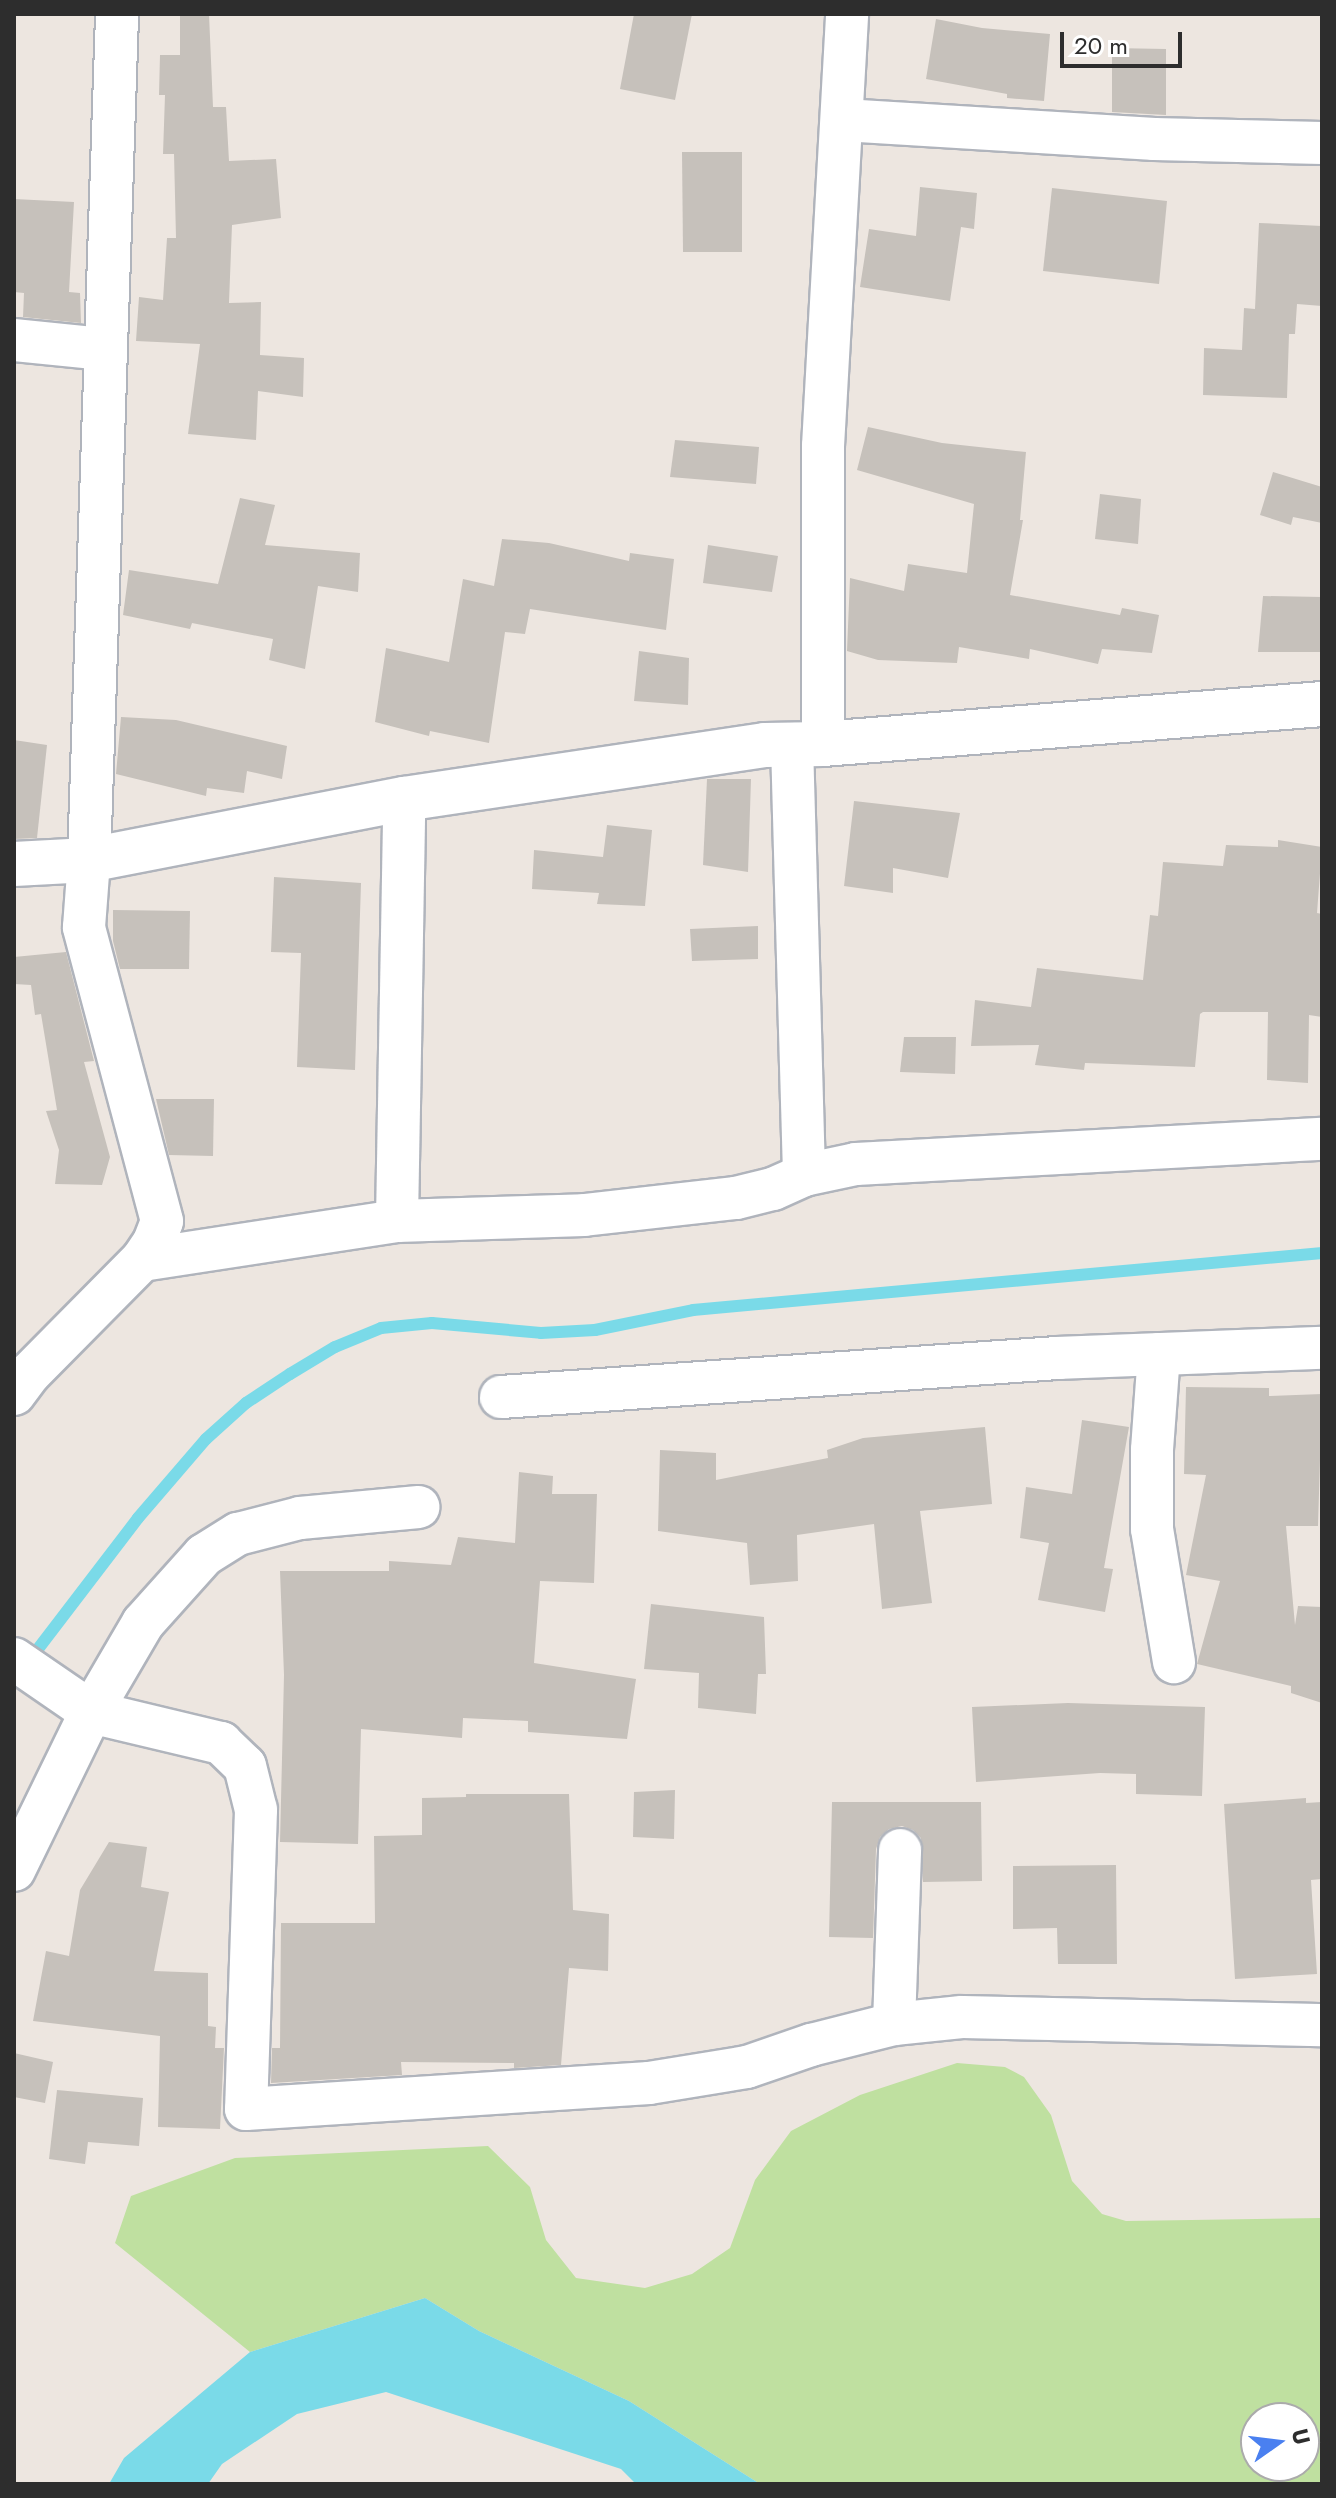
<!DOCTYPE html>
<html>
<head>
<meta charset="utf-8">
<style>
	body { margin:0 }
	#map { position:relative; width:1336px; height:2498px; overflow:hidden; background:#ede6e0; font-family:Jost,sans-serif }
	div>[style] { position:absolute }
	[style*='--x'] { left:calc(var(--x)*1px); top:calc(var(--y)*1px); width:calc(var(--w)*1px); rotate:calc(var(--a)*1deg) }
	.green>* { inset:0; background:#bfe0a0 }
	.water>* { inset:0; background:#7adae8 }
	.stream>* { height:12px; margin:-6px; padding:0 6px; transform-origin:6px; border-radius:6px; background:#7adae8 }
	.building>* { inset:0; background:#c6c1bb }
	.roads { filter:drop-shadow(2px 0 #b0b4bc) drop-shadow(-2px 0 #b0b4bc) drop-shadow(0 2px #b0b4bc) drop-shadow(0 -2px #b0b4bc) }
	.minor>* { height:42px; margin:-21px; padding:0 21px; transform-origin:21px; border-radius:21px; background:#fff }
	.secondary>* { height:44px; margin:-22px; padding:0 22px; transform-origin:22px; border-radius:22px; background:#fff }
	span { translate:-50% -50%; white-space:nowrap; text-align:center; line-height:1.15; -webkit-text-stroke:6px #fff; paint-order:stroke }
	.frame { position:absolute; inset:0; border:16px solid #2d2d2d; pointer-events:none }
	.north { position:absolute; left:1240px; top:2402px; width:80px; height:80px; box-sizing:border-box; background:#fff; border:2px solid #ababab; border-radius:50%; rotate:76deg; font-size:22px; font-weight:700; line-height:32px; text-align:center; color:#2d2d2d }
	.north::after { content:''; display:block; margin:auto; width:28px; height:36px; background:#4a80f0; clip-path:polygon(50% 0,100% 100%,50% 72%,0 100%) }
	.scale { position:absolute; left:1060px; top:32px; width:122px; height:36px; box-sizing:border-box; border:4px solid #2d2d2d; border-top:0; padding-left:10px; font-size:24px; line-height:28px; white-space:nowrap; color:#2d2d2d; -webkit-text-stroke:6px #fff; paint-order:stroke }
</style>
</head>
<body>
<div id="map">
	<div class="green">
		<i style="clip-path:polygon(evenodd,957px 2063px,1005px 2067px,1024px 2077px,1051px 2115px,1072px 2181px,1102px 2214px,1126px 2221px,1322px 2218px,1322px 2484px,760px 2484px,629px 2401px,479px 2331px,425px 2298px,250px 2352px,115px 2243px,131px 2196px,235px 2158px,488px 2146px,530px 2187px,546px 2240px,576px 2278px,645px 2288px,692px 2274px,730px 2248px,755px 2180px,791px 2131px,860px 2095px,957px 2063px,1256px 2418px,1304px 2418px,1304px 2466px,1256px 2466px,1256px 2418px)"></i>
	</div>
	<div class="water">
		<i style="clip-path:polygon(425px 2298px,479px 2331px,629px 2401px,760px 2484px,636px 2484px,621px 2469px,386px 2392px,297px 2414px,222px 2464px,208px 2484px,109px 2484px,124px 2458px,250px 2352px)"></i>
	</div>
	<div class="stream">
		<i style="--x:28;--y:1662;--w:181;--a:-52.6"></i>
		<i style="--x:138;--y:1518;--w:104;--a:-49.3"></i>
		<i style="--x:206;--y:1439;--w:54;--a:-42"></i>
		<i style="--x:246;--y:1403;--w:53;--a:-33.4"></i>
		<i style="--x:290;--y:1374;--w:52;--a:-31"></i>
		<i style="--x:335;--y:1347;--w:50;--a:-22.4"></i>
		<i style="--x:381;--y:1328;--w:51;--a:-5.6"></i>
		<i style="--x:432;--y:1323;--w:109;--a:5.2"></i>
		<i style="--x:541;--y:1333;--w:54;--a:-3.2"></i>
		<i style="--x:595;--y:1330;--w:100;--a:-11.5"></i>
		<i style="--x:693;--y:1310;--w:632;--a:-5.18"></i>
	</div>
	<div class="building">
		<i style="clip-path:polygon(180px 14px,209px 14px,213px 107px,226px 107px,229px 161px,276px 159px,281px 218px,232px 225px,229px 303px,261px 302px,260px 355px,304px 358px,303px 397px,258px 391px,256px 440px,188px 434px,200px 344px,136px 341px,139px 297px,163px 300px,167px 238px,176px 238px,174px 154px,163px 154px,165px 95px,159px 95px,160px 55px,180px 55px)"></i>
		<i style="clip-path:polygon(634px 14px,692px 14px,675px 100px,620px 89px)"></i>
		<i style="clip-path:polygon(936px 19px,982px 28px,1050px 34px,1044px 101px,1007px 98px,1007px 94px,926px 79px)"></i>
		<i style="clip-path:polygon(1112px 48px,1166px 49px,1166px 115px,1112px 112px)"></i>
		<i style="clip-path:polygon(682px 152px,742px 152px,742px 252px,683px 252px)"></i>
		<i style="clip-path:polygon(920px 187px,977px 193px,974px 229px,961px 227px,950px 301px,860px 287px,869px 229px,916px 236px)"></i>
		<i style="clip-path:polygon(1052px 188px,1167px 201px,1159px 284px,1043px 271px)"></i>
		<i style="clip-path:polygon(14px 199px,74px 202px,69px 292px,80px 293px,81px 323px,23px 317px,24px 293px,14px 292px)"></i>
		<i style="clip-path:polygon(1259px 223px,1322px 226px,1322px 306px,1297px 304px,1295px 334px,1289px 334px,1287px 398px,1203px 395px,1204px 348px,1242px 350px,1244px 308px,1255px 309px)"></i>
		<i style="clip-path:polygon(868px 427px,942px 443px,1026px 452px,1020px 520px,1023px 520px,1010px 595px,1120px 615px,1122px 608px,1159px 615px,1152px 653px,1102px 649px,1098px 664px,1030px 649px,1029px 659px,959px 647px,957px 663px,878px 660px,847px 651px,850px 578px,904px 591px,908px 564px,967px 573px,974px 504px,857px 470px)"></i>
		<i style="clip-path:polygon(675px 440px,759px 447px,756px 484px,670px 477px)"></i>
		<i style="clip-path:polygon(1273px 472px,1322px 487px,1322px 523px,1293px 517px,1291px 525px,1260px 515px)"></i>
		<i style="clip-path:polygon(1100px 494px,1141px 499px,1138px 544px,1095px 539px)"></i>
		<i style="clip-path:polygon(240px 498px,275px 505px,265px 545px,360px 553px,358px 592px,318px 586px,305px 669px,269px 660px,273px 639px,192px 623px,190px 629px,123px 615px,129px 570px,218px 584px)"></i>
		<i style="clip-path:polygon(502px 539px,549px 543px,629px 561px,630px 553px,674px 559px,666px 630px,530px 609px,525px 634px,505px 632px,489px 743px,430px 731px,429px 736px,375px 722px,386px 648px,449px 662px,463px 579px,494px 586px)"></i>
		<i style="clip-path:polygon(708px 545px,778px 556px,772px 592px,703px 583px)"></i>
		<i style="clip-path:polygon(1263px 596px,1322px 597px,1322px 652px,1258px 652px)"></i>
		<i style="clip-path:polygon(639px 651px,689px 658px,688px 705px,634px 701px)"></i>
		<i style="clip-path:polygon(121px 717px,176px 720px,287px 746px,282px 779px,247px 771px,244px 793px,207px 788px,206px 796px,116px 774px)"></i>
		<i style="clip-path:polygon(14px 740px,47px 745px,37px 838px,14px 839px)"></i>
		<i style="clip-path:polygon(707px 779px,751px 779px,748px 872px,703px 865px)"></i>
		<i style="clip-path:polygon(854px 801px,960px 813px,948px 878px,893px 868px,893px 893px,844px 886px)"></i>
		<i style="clip-path:polygon(607px 825px,652px 830px,645px 906px,597px 904px,599px 893px,532px 889px,534px 850px,603px 857px)"></i>
		<i style="clip-path:polygon(1278px 840px,1322px 847px,1317px 913px,1322px 914px,1322px 1017px,1309px 1015px,1308px 1083px,1267px 1080px,1268px 1012px,1203px 1012px,1200px 1014px,1195px 1067px,1085px 1063px,1084px 1070px,1035px 1065px,1039px 1045px,971px 1046px,975px 1000px,1031px 1007px,1037px 968px,1143px 980px,1150px 915px,1158px 916px,1163px 862px,1223px 866px,1226px 845px,1278px 847px)"></i>
		<i style="clip-path:polygon(274px 877px,361px 883px,355px 1070px,297px 1067px,301px 953px,271px 952px)"></i>
		<i style="clip-path:polygon(113px 910px,190px 911px,189px 969px,120px 969px,113px 941px)"></i>
		<i style="clip-path:polygon(758px 926px,758px 959px,692px 961px,690px 929px)"></i>
		<i style="clip-path:polygon(66px 952px,94px 1061px,84px 1062px,110px 1157px,102px 1185px,55px 1184px,59px 1150px,46px 1111px,57px 1110px,41px 1014px,35px 1015px,31px 985px,14px 984px,14px 957px)"></i>
		<i style="clip-path:polygon(904px 1037px,956px 1037px,955px 1074px,900px 1072px)"></i>
		<i style="clip-path:polygon(156px 1099px,214px 1099px,213px 1156px,169px 1155px)"></i>
		<i style="clip-path:polygon(1186px 1387px,1269px 1388px,1269px 1396px,1322px 1394px,1318px 1526px,1286px 1526px,1295px 1625px,1298px 1606px,1322px 1607px,1322px 1703px,1291px 1693px,1291px 1686px,1197px 1664px,1220px 1581px,1186px 1575px,1206px 1475px,1184px 1474px)"></i>
		<i style="clip-path:polygon(1082px 1420px,1129px 1427px,1104px 1568px,1113px 1569px,1105px 1612px,1038px 1600px,1049px 1543px,1020px 1538px,1026px 1487px,1072px 1494px)"></i>
		<i style="clip-path:polygon(985px 1427px,992px 1504px,920px 1511px,932px 1603px,882px 1609px,874px 1524px,797px 1535px,798px 1581px,750px 1585px,747px 1543px,658px 1531px,660px 1450px,716px 1453px,716px 1480px,828px 1458px,827px 1450px,863px 1438px)"></i>
		<i style="clip-path:polygon(519px 1472px,553px 1476px,552px 1494px,597px 1494px,594px 1583px,540px 1581px,534px 1663px,636px 1679px,627px 1739px,528px 1732px,528px 1721px,463px 1718px,462px 1738px,361px 1729px,358px 1844px,280px 1842px,284px 1675px,280px 1571px,389px 1571px,389px 1561px,451px 1565px,458px 1537px,515px 1543px)"></i>
		<i style="clip-path:polygon(651px 1604px,764px 1617px,766px 1674px,758px 1674px,756px 1714px,698px 1708px,699px 1673px,644px 1669px)"></i>
		<i style="clip-path:polygon(1068px 1703px,1205px 1707px,1202px 1796px,1136px 1794px,1136px 1774px,1100px 1773px,976px 1782px,972px 1707px)"></i>
		<i style="clip-path:polygon(675px 1790px,674px 1839px,633px 1837px,634px 1792px)"></i>
		<i style="clip-path:polygon(466px 1794px,569px 1794px,573px 1910px,609px 1914px,608px 1971px,569px 1968px,561px 2065px,514px 2068px,514px 2063px,401px 2062px,402px 2075px,271px 2083px,272px 2048px,280px 2048px,281px 1923px,375px 1923px,374px 1836px,422px 1835px,422px 1798px,466px 1797px)"></i>
		<i style="clip-path:polygon(1306px 1798px,1306px 1803px,1322px 1802px,1322px 1879px,1311px 1880px,1317px 1974px,1235px 1979px,1224px 1804px)"></i>
		<i style="clip-path:polygon(832px 1802px,981px 1802px,982px 1881px,923px 1882px,921px 1838px,913px 1830px,902px 1826px,889px 1829px,880px 1837px,876px 1849px,873px 1938px,829px 1937px)"></i>
		<i style="clip-path:polygon(109px 1842px,147px 1847px,141px 1887px,169px 1892px,154px 1971px,208px 1973px,208px 2026px,216px 2027px,215px 2048px,224px 2048px,220px 2129px,158px 2127px,160px 2036px,33px 2021px,46px 1951px,69px 1956px,80px 1890px)"></i>
		<i style="clip-path:polygon(1116px 1865px,1117px 1964px,1058px 1964px,1057px 1928px,1013px 1929px,1013px 1866px)"></i>
		<i style="clip-path:polygon(14px 2053px,53px 2062px,45px 2103px,14px 2097px)"></i>
		<i style="clip-path:polygon(57px 2090px,143px 2098px,139px 2146px,88px 2142px,85px 2164px,49px 2159px)"></i>
	</div>
	<div class="roads">
		<div class="minor">
			<i style="--x:843;--y:120;--w:312;--a:3.5"></i>
			<i style="--x:1154;--y:139;--w:168;--a:1.4"></i>
			<i style="--x:14;--y:340;--w:90;--a:5.7"></i>
			<i style="--x:792;--y:744;--w:431;--a:88.4"></i>
			<i style="--x:804;--y:1175;--w:53;--a:-11.9"></i>
			<i style="--x:856;--y:1164;--w:467;--a:-3.1"></i>
			<i style="--x:823;--y:744;--w:298;--a:-90"></i>
			<i style="--x:823;--y:446;--w:433;--a:-86.8"></i>
			<i style="--x:397;--y:1221;--w:422;--a:-89"></i>
			<i style="--x:142;--y:1260;--w:258;--a:-8.7"></i>
			<i style="--x:397;--y:1221;--w:187;--a:-1.8"></i>
			<i style="--x:584;--y:1215;--w:153;--a:-6.4"></i>
			<i style="--x:736;--y:1198;--w:38;--a:-14"></i>
			<i style="--x:773;--y:1189;--w:34;--a:-24"></i>
			<i style="--x:1159;--y:1354;--w:96;--a:94.2"></i>
			<i style="--x:1152;--y:1450;--w:79;--a:90"></i>
			<i style="--x:1152;--y:1529;--w:135;--a:80.6"></i>
			<i style="--x:14;--y:1394;--w:26;--a:-53"></i>
			<i style="--x:30;--y:1373;--w:159;--a:-45.3"></i>
			<i style="--x:142;--y:1260;--w:22;--a:-56"></i>
			<i style="--x:154;--y:1242;--w:22;--a:-69"></i>
			<i style="--x:162;--y:1221;--w:304;--a:-104.9"></i>
			<i style="--x:84;--y:927;--w:67;--a:-85.7"></i>
			<i style="--x:89;--y:860;--w:846;--a:-88.1"></i>
			<i style="--x:501;--y:1397;--w:558;--a:-4.01"></i>
			<i style="--x:1058;--y:1358;--w:264;--a:-2.2"></i>
			<i style="--x:14;--y:1659;--w:93;--a:34.5"></i>
			<i style="--x:91;--y:1712;--w:134;--a:13.4"></i>
			<i style="--x:221;--y:1743;--w:33;--a:44"></i>
			<i style="--x:245;--y:1766;--w:45;--a:76"></i>
			<i style="--x:256;--y:1810;--w:299;--a:91.9"></i>
			<i style="--x:246;--y:2109;--w:404;--a:-3.7"></i>
			<i style="--x:649;--y:2083;--w:99;--a:-9.3"></i>
			<i style="--x:747;--y:2067;--w:68;--a:-19"></i>
			<i style="--x:811;--y:2045;--w:86;--a:-14.2"></i>
			<i style="--x:894;--y:2024;--w:68;--a:-5.9"></i>
			<i style="--x:962;--y:2017;--w:360;--a:1.3"></i>
			<i style="--x:14;--y:1870;--w:176;--a:-64"></i>
			<i style="--x:91;--y:1712;--w:103;--a:-59.7"></i>
			<i style="--x:143;--y:1623;--w:91;--a:-48.1"></i>
			<i style="--x:204;--y:1555;--w:40;--a:-32"></i>
			<i style="--x:238;--y:1534;--w:64;--a:-14.5"></i>
			<i style="--x:300;--y:1518;--w:119;--a:-5.3"></i>
			<i style="--x:894;--y:2024;--w:174;--a:-88"></i>
		</div>
		<div class="secondary">
			<i style="--x:14;--y:864;--w:75;--a:-3.1"></i>
			<i style="--x:89;--y:860;--w:321;--a:-11"></i>
			<i style="--x:404;--y:799;--w:365;--a:-8.5"></i>
			<i style="--x:765;--y:745;--w:58;--a:-1"></i>
			<i style="--x:823;--y:744;--w:501;--a:-4.58"></i>
		</div>
	</div>
	<div class="frame"></div>
	<div class="north">U</div>
	<div class="scale">20 m</div>
</div>
</body>
</html>
